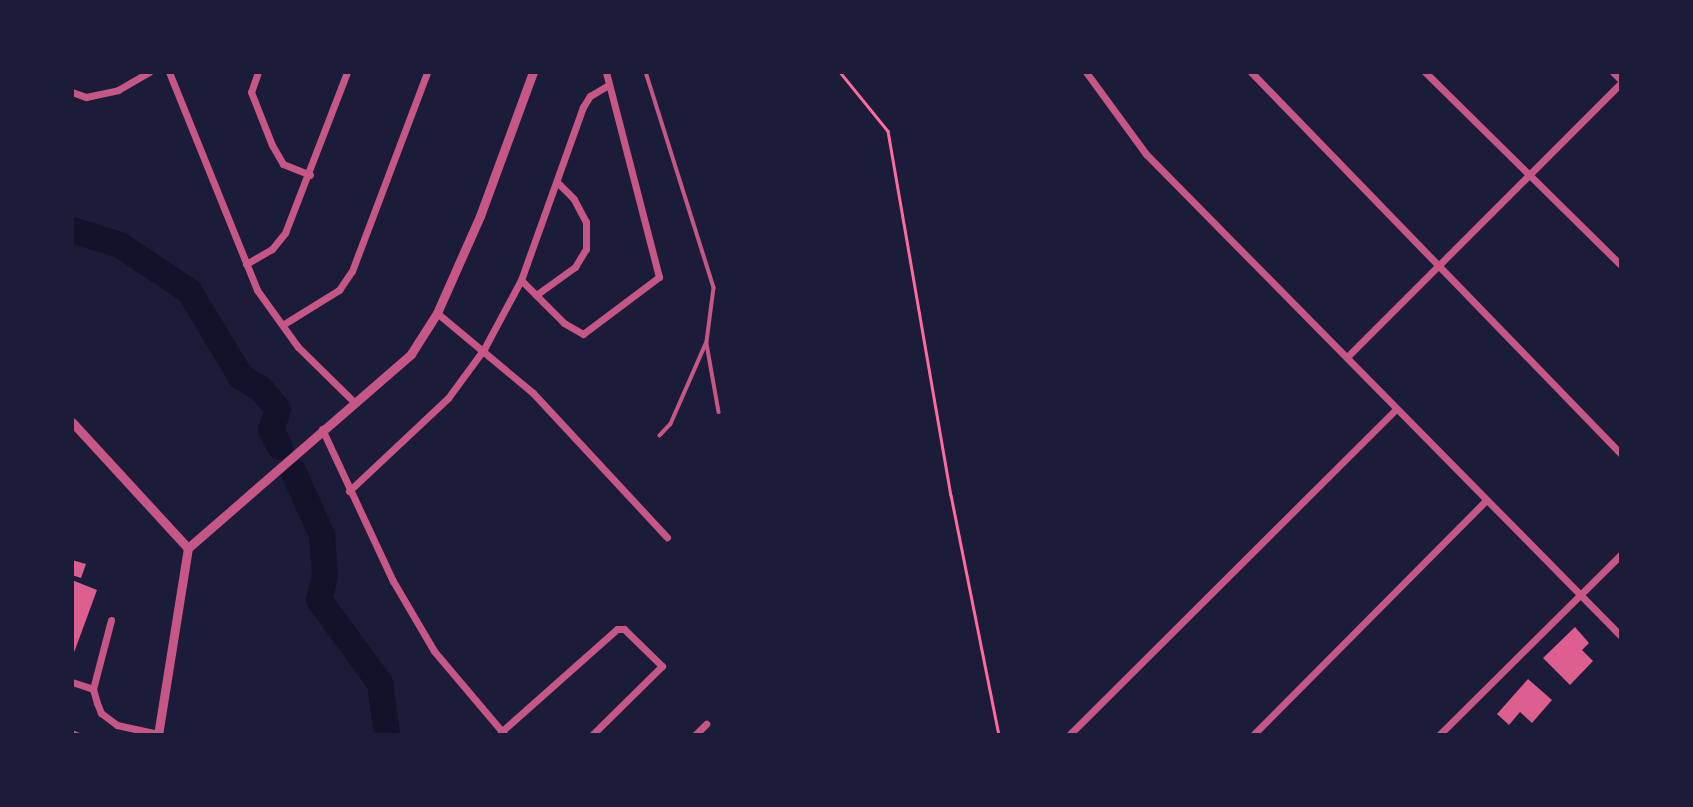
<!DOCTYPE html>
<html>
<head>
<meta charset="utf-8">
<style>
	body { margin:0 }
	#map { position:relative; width:1693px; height:807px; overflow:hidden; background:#1b1b3a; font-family:"Open Sans",sans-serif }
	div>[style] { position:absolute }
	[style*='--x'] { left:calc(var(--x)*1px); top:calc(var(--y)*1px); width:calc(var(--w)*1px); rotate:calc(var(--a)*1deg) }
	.river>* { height:26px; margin:-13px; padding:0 13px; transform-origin:13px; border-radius:13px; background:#12122b }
	.building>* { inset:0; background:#dd5f8e }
	.path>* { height:2.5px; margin:-1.25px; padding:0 1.25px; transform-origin:1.25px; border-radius:1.25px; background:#ff6b9d }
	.service>* { height:3.5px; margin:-1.75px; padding:0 1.75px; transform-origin:1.75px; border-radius:1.75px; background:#c65784 }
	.minor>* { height:7px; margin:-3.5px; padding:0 3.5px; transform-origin:3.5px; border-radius:3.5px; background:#c65784 }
	.tertiary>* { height:9px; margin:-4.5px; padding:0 4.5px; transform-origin:4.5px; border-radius:4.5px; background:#c65784 }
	span { translate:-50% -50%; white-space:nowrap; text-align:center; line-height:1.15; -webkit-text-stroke:7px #1b1b3a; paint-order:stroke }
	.frame { position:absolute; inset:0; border:74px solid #1b1b3a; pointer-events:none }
</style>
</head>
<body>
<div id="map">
	<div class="river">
		<i style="--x:72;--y:230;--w:50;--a:17.4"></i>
		<i style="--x:120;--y:245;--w:83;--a:33.7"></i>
		<i style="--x:189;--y:291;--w:100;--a:58.8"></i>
		<i style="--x:241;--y:377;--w:23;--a:31"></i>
		<i style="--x:261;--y:389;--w:26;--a:50"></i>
		<i style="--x:278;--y:409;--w:22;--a:108"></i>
		<i style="--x:271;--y:430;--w:19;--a:62"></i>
		<i style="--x:293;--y:471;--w:70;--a:65.6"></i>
		<i style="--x:322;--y:535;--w:41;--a:85.8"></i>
		<i style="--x:325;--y:576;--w:25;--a:104"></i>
		<i style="--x:319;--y:600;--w:103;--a:53.7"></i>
		<i style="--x:380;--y:683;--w:52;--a:82.3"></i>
	</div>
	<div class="building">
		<i style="clip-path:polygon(72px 560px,86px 564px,81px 578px,72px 575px)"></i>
		<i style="clip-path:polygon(72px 580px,97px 590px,72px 658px)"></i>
		<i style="clip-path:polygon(1575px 627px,1589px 643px,1582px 650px,1593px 661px,1570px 685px,1543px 658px)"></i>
		<i style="clip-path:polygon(1528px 679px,1552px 700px,1532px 723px,1520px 712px,1509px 725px,1497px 714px)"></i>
	</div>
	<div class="path">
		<i style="--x:840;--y:72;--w:76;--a:50.9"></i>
		<i style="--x:888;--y:131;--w:369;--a:80.2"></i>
		<i style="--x:951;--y:495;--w:245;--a:78.7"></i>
	</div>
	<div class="service">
		<i style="--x:646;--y:72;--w:226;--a:72.5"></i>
		<i style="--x:714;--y:288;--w:54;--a:97.4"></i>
		<i style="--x:707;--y:342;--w:90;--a:113.7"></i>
		<i style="--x:671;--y:424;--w:16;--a:133"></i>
		<i style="--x:707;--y:344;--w:69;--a:80"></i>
		<i style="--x:72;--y:732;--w:9;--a:21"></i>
	</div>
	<div class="minor">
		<i style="--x:169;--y:72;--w:235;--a:68"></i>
		<i style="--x:257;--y:290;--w:70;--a:54.3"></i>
		<i style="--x:298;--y:347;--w:80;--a:44.5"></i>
		<i style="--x:258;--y:72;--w:21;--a:109"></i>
		<i style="--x:251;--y:92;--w:57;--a:68.4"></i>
		<i style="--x:272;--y:145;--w:22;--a:60"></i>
		<i style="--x:283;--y:164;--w:29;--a:22"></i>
		<i style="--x:1086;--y:72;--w:102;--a:53.8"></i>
		<i style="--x:1146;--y:154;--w:677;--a:45.42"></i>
		<i style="--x:1251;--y:72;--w:532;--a:45.91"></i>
		<i style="--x:1425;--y:72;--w:275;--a:44.6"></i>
		<i style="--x:1613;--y:72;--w:11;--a:45"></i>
		<i style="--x:72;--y:92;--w:15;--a:20"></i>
		<i style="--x:86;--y:97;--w:33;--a:-12"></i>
		<i style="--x:118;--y:90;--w:36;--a:-30"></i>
		<i style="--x:246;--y:264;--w:30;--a:-30"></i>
		<i style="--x:272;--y:249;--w:21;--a:-51"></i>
		<i style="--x:285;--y:233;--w:173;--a:-68.9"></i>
		<i style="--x:521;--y:280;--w:61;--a:45"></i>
		<i style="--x:564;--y:323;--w:22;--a:30"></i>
		<i style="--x:583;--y:334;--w:95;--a:-36.9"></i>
		<i style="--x:659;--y:277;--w:212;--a:-104.5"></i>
		<i style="--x:536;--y:295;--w:48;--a:-35.7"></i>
		<i style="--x:575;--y:267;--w:21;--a:-59"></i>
		<i style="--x:586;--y:249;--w:27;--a:-90"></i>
		<i style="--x:586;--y:222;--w:26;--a:-118"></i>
		<i style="--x:574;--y:199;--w:23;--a:-135"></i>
		<i style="--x:437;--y:313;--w:125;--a:39.8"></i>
		<i style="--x:533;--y:393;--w:197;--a:47.1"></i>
		<i style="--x:284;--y:324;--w:65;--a:-31.7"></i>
		<i style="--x:339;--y:290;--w:23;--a:-56"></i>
		<i style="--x:352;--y:271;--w:213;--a:-69.3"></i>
		<i style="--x:1347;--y:357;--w:387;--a:-45"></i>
		<i style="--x:322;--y:429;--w:168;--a:65"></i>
		<i style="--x:393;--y:581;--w:81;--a:59.6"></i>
		<i style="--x:434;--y:651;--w:110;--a:49.8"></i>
		<i style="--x:349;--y:491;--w:136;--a:-43.2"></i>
		<i style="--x:448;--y:398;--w:61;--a:-53.7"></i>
		<i style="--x:484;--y:349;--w:78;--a:-61.8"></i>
		<i style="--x:521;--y:280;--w:184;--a:-70.3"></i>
		<i style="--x:583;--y:107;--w:13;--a:-58"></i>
		<i style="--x:590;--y:96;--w:21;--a:-31"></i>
		<i style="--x:111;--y:620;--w:71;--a:104.6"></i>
		<i style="--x:93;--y:689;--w:15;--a:74"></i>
		<i style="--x:97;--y:703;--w:11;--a:68"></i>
		<i style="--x:101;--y:713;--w:20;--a:37"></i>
		<i style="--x:117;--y:725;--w:42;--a:12.4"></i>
		<i style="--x:72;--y:682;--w:22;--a:18"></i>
		<i style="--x:501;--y:732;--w:155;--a:-41.6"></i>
		<i style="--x:617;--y:629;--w:7;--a:0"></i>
		<i style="--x:624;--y:629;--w:53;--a:44.2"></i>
		<i style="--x:662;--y:666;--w:98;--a:135.4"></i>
		<i style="--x:695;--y:735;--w:16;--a:-45"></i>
		<i style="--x:1069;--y:735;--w:462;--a:-44.9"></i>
		<i style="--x:1253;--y:735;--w:328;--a:-45.2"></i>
		<i style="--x:1439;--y:735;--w:257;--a:-44.8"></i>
	</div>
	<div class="tertiary">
		<i style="--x:72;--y:422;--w:171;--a:47.4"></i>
		<i style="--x:158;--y:735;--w:189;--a:-80.9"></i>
		<i style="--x:188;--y:548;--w:296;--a:-41"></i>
		<i style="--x:411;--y:354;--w:49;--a:-57.6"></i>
		<i style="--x:437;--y:313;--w:106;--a:-66.1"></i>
		<i style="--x:480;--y:216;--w:153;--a:-69.8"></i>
	</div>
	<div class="frame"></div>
</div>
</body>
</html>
